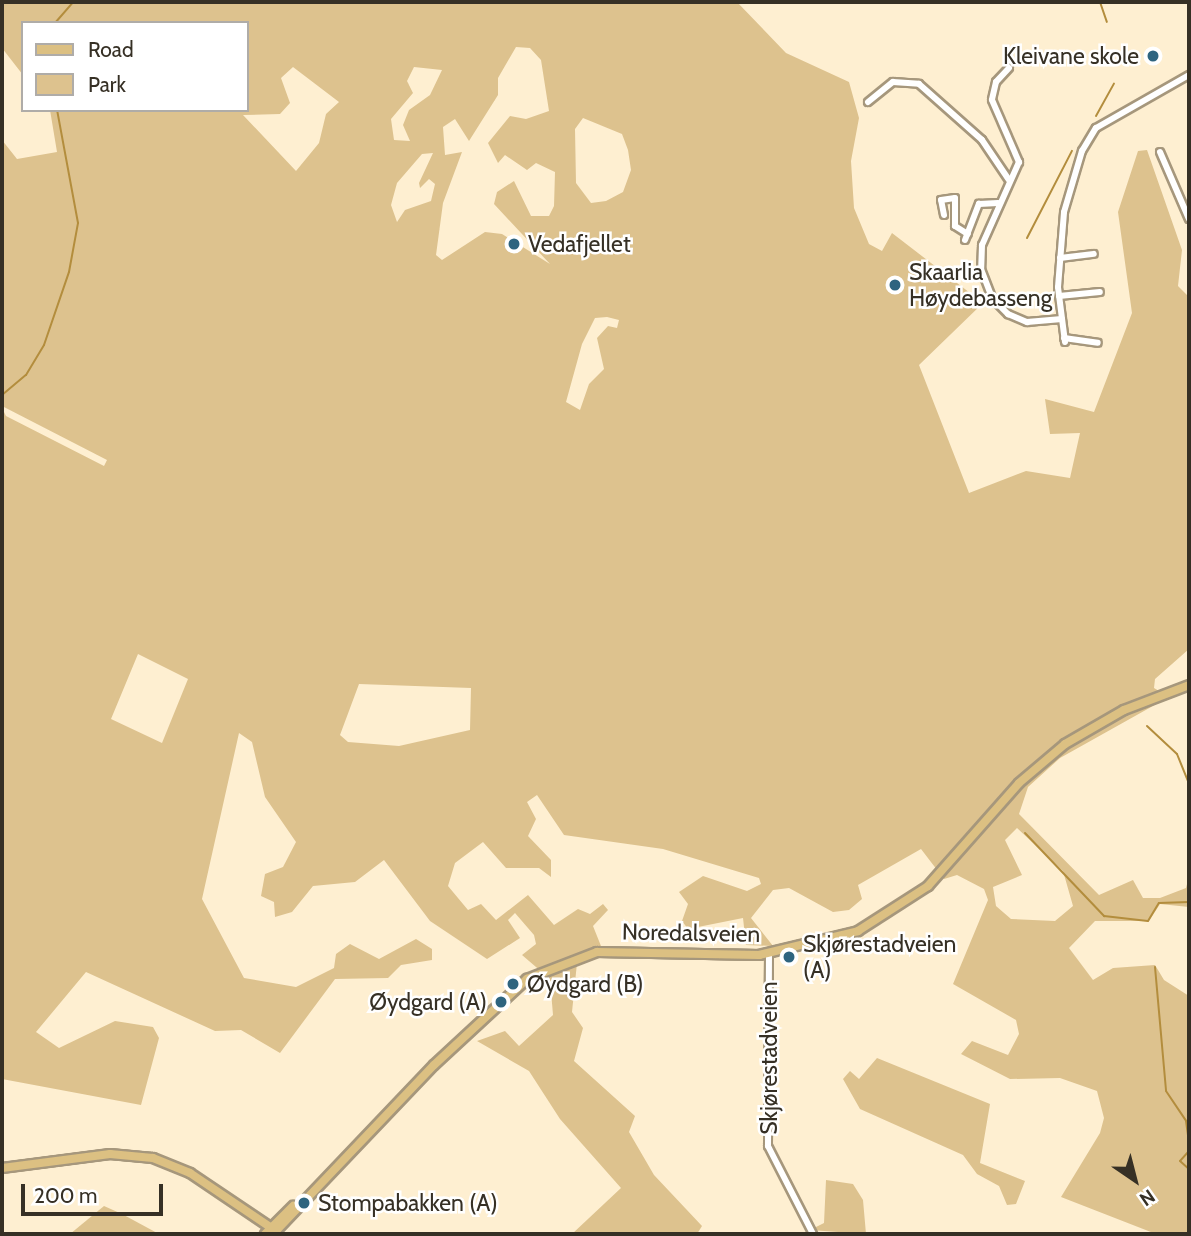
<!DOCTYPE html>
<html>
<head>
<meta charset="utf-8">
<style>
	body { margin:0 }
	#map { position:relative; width:1191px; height:1236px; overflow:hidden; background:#feefd1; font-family:Cabin,sans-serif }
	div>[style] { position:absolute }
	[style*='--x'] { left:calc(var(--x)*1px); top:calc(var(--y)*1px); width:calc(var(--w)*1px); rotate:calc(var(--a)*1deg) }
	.green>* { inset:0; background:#ddc28e }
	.stream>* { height:2px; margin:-1px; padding:0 1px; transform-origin:1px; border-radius:1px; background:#b38d3d }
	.roads { filter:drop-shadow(2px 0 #a6977c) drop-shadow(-2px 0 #a6977c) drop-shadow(0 2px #a6977c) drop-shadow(0 -2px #a6977c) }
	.minor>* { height:6px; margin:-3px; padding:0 3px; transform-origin:3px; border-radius:3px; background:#fff }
	.major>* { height:8px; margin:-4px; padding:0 4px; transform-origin:4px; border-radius:4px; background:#dcc082 }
	.dots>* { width:19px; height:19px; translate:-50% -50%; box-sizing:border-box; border:4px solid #fff; border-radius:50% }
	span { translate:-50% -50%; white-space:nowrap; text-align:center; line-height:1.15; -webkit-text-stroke:5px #fff; paint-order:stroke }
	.poi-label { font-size:23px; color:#363025 }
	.right { translate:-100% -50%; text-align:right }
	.left { translate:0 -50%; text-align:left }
	.street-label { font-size:23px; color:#363025 }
	.frame { position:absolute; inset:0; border:4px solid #363025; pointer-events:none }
	.legend { position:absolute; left:21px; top:21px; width:228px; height:91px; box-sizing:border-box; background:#fff; border:2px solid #afaca8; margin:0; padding:9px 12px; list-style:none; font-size:21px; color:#363025 }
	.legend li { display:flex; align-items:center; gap:14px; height:35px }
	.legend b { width:35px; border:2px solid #afaca8 }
	.north { position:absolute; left:1100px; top:1145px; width:70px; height:70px; -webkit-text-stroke:5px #fff; paint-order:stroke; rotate:145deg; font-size:19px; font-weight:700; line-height:28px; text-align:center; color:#363025 }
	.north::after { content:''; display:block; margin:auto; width:24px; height:32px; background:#363025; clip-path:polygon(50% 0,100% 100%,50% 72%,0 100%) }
	.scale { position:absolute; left:21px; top:1184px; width:142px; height:32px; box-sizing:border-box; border:4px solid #363025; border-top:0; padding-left:9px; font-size:21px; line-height:24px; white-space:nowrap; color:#363025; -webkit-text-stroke:5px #fff; paint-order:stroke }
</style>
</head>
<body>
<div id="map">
	<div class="green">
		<i style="clip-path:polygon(evenodd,2px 2px,737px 2px,786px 53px,849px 82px,859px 118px,851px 161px,854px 208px,869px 244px,882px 251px,892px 233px,983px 303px,919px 365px,969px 493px,1026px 471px,1070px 478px,1080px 433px,1050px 434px,1045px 399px,1094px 412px,1132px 313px,1118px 212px,1138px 151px,1147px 150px,1182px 250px,1178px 286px,1189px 297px,1189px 649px,1155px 679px,1154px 688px,1169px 697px,1060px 758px,1028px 787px,1019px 814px,1099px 895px,1133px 880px,1143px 898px,1160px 898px,1186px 888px,1189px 876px,1189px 907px,1160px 904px,1149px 921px,1095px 921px,1069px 948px,1093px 980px,1113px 968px,1155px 965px,1164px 980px,1189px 996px,1189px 1234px,1156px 1234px,1061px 1197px,1100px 1133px,1104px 1118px,1097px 1091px,1060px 1078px,1010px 1079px,961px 1054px,972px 1041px,1008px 1055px,1019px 1034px,1016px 1020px,953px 984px,988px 900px,984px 889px,957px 875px,944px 879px,921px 849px,858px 885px,862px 899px,849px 910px,833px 912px,789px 888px,773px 890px,751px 918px,773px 946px,746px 945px,743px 918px,688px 929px,682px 921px,688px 904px,679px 892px,703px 876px,747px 891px,761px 884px,759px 878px,663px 849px,564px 835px,537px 795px,527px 802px,536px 819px,528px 836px,551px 860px,551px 877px,539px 868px,506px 868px,483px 842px,455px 863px,448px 886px,468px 910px,481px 904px,496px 920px,528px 895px,554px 925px,578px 909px,590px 914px,603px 904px,608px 910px,593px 926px,605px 956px,577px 963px,572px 1012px,583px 1028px,574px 1061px,635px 1116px,629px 1132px,654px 1175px,702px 1226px,697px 1234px,572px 1234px,621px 1188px,560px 1119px,529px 1071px,477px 1041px,505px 1031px,519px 1046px,553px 1015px,550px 979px,522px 955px,536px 944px,534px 935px,515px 913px,508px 920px,520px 938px,487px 959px,430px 921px,384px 860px,355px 882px,313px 886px,292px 912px,275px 917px,274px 902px,261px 896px,265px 874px,283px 867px,296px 842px,265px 797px,252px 742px,239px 733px,202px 899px,244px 978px,296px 987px,334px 968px,336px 954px,350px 944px,379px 959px,416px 939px,432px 949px,432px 960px,401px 965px,388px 978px,335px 979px,280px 1053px,241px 1030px,215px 1031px,86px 972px,36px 1032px,59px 1048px,115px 1021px,153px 1027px,159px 1038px,141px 1105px,2px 1079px,2px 408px,6px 416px,104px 466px,107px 460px,2px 406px,2px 140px,17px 159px,57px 152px,50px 110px,247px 110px,247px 23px,23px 23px,23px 75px,2px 48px,2px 2px,516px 47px,530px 48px,541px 60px,549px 111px,526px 119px,510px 116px,488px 143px,498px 163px,505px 155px,527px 170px,536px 163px,555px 172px,554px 206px,549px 216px,531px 216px,514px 181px,497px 192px,494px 204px,550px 264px,502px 234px,485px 232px,442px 260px,436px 255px,443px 203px,462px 152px,445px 155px,443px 127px,455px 119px,469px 141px,498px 95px,498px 78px,516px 47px,2px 2px,293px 67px,339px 102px,326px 114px,319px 143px,296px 171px,243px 115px,280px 114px,290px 103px,281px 78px,293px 67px,2px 2px,414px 67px,442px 70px,430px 95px,409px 110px,403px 125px,410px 141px,394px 140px,391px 119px,413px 93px,407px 81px,414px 67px,2px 2px,583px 118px,622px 134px,628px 150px,631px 170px,623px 192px,606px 201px,591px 203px,576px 183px,575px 129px,583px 118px,2px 2px,433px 153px,419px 183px,420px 188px,429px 179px,435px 184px,431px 201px,405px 210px,397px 222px,391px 205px,397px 183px,422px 154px,433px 153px,2px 2px,607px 317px,619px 320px,617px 328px,608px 326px,597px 338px,604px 369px,589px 384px,580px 410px,566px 402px,582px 344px,595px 318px,607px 317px,2px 2px,138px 654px,188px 679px,162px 743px,111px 719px,138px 654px,2px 2px,359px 684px,471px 688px,470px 730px,399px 746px,348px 742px,340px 735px,359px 684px,2px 2px,1017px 828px,1063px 871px,1073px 906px,1055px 921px,1011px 919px,996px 906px,993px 887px,1022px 875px,1005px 840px,1017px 828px)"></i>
		<i style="clip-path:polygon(877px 1058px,990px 1104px,980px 1163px,1025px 1181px,1016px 1204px,1007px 1205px,999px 1186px,977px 1174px,963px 1155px,860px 1109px,843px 1079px,850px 1071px,859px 1079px)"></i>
		<i style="clip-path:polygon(826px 1180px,853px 1184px,863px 1200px,866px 1234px,810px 1230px,824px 1223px)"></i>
		<i style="clip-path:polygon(104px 1206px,122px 1214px,159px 1234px,70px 1234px)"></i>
	</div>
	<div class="stream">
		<i style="--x:1100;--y:2;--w:21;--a:71"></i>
		<i style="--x:55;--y:23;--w:28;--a:-49"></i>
		<i style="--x:1096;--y:116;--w:37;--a:-61"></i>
		<i style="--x:1027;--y:238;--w:98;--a:-62.7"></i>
		<i style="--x:2;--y:395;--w:31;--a:-40"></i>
		<i style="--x:26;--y:375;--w:35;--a:-59"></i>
		<i style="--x:44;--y:345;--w:77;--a:-71.1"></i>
		<i style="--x:69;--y:272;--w:50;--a:-79.6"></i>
		<i style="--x:78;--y:223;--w:115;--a:-100.5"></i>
		<i style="--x:1147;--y:726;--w:41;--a:43"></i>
		<i style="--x:1177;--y:754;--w:32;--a:68"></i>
		<i style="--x:1025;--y:833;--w:115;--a:46.4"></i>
		<i style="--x:1104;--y:916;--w:44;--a:6.5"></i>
		<i style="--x:1148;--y:921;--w:21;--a:-59"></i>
		<i style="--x:1159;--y:903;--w:30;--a:-2"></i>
		<i style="--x:1155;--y:967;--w:124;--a:84.9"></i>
		<i style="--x:1166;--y:1091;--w:36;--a:56"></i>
		<i style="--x:1186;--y:1121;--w:22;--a:82"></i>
		<i style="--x:1189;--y:1151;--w:13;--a:132"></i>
		<i style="--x:1180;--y:1161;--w:12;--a:42"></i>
	</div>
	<div class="roads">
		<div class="minor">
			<i style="--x:1009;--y:68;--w:19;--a:133"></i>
			<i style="--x:996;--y:82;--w:18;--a:103"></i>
			<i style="--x:992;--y:100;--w:68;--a:66.5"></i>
			<i style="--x:1019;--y:162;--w:91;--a:114"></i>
			<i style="--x:982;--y:245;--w:24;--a:92"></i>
			<i style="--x:981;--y:269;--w:31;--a:69"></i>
			<i style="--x:992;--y:298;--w:23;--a:45"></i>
			<i style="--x:1008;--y:314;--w:21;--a:23"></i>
			<i style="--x:1027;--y:322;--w:35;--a:-5"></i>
			<i style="--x:868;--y:102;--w:32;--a:-39"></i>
			<i style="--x:893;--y:82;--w:26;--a:4"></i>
			<i style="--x:919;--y:84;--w:84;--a:41.6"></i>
			<i style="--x:982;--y:140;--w:48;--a:56"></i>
			<i style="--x:1160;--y:152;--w:73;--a:66.6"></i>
			<i style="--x:944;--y:215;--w:15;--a:-101"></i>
			<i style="--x:941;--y:200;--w:14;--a:-8"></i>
			<i style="--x:955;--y:198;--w:28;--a:90"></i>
			<i style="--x:955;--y:226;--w:15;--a:32"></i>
			<i style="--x:965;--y:240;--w:39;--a:-69"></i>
			<i style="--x:979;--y:204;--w:19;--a:-3"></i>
			<i style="--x:1060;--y:258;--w:34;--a:-7"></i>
			<i style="--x:1059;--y:296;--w:41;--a:-5.6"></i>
			<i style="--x:1064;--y:338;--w:34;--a:8"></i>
			<i style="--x:1065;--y:342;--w:55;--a:-97.3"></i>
			<i style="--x:1058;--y:287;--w:75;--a:-85.4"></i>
			<i style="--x:1064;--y:212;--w:64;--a:-73.6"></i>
			<i style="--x:1082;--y:151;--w:27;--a:-59"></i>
			<i style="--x:1096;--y:128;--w:107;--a:-29.7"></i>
			<i style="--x:769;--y:954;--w:192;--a:90.3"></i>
			<i style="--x:768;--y:1146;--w:99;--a:62.9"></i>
		</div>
		<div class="major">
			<i style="--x:2;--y:1168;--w:109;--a:-7.4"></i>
			<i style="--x:110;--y:1154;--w:43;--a:5.3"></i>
			<i style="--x:153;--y:1158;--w:40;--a:22"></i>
			<i style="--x:190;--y:1173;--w:104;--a:34"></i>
			<i style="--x:265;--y:1234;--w:40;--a:-45"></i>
			<i style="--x:273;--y:1234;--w:233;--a:-46.4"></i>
			<i style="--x:434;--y:1065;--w:127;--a:-42.8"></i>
			<i style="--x:527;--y:979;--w:75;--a:-21.1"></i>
			<i style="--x:597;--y:952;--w:162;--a:1.1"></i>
			<i style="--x:759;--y:955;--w:102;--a:-13.6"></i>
			<i style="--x:858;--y:931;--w:83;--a:-32.7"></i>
			<i style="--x:928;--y:886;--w:137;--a:-48.5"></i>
			<i style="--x:1019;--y:783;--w:60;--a:-40.3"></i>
			<i style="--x:1065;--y:744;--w:68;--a:-30"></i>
			<i style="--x:1124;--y:710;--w:70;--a:-21"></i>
		</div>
	</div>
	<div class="dots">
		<i style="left:1153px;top:56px;background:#2e647f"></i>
		<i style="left:514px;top:244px;background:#2e647f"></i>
		<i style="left:895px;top:285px;background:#2e647f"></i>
		<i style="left:789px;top:957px;background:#2e647f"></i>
		<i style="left:513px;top:984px;background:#2e647f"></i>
		<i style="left:501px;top:1002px;background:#2e647f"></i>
		<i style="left:304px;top:1203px;background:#2e647f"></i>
	</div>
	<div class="poi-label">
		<span class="right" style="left:1139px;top:56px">Kleivane skole</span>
		<span class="left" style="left:528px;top:244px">Vedafjellet</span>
		<span class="left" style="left:909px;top:285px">Skaarlia<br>Høydebasseng</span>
		<span class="left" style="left:803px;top:957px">Skjørestadveien<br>(A)</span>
		<span class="left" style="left:527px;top:984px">Øydgard (B)</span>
		<span class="right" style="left:487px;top:1002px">Øydgard (A)</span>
		<span class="left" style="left:318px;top:1203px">Stompabakken (A)</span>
	</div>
	<div class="street-label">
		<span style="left:691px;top:933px;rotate:1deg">Noredalsveien</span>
		<span style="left:769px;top:1058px;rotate:-90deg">Skjørestadveien</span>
	</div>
	<div class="frame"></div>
	<ul class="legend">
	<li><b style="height:9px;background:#dcc082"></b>Road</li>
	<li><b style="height:19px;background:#ddc28e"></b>Park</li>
	</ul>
	<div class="north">N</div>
	<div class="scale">200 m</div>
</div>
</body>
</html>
